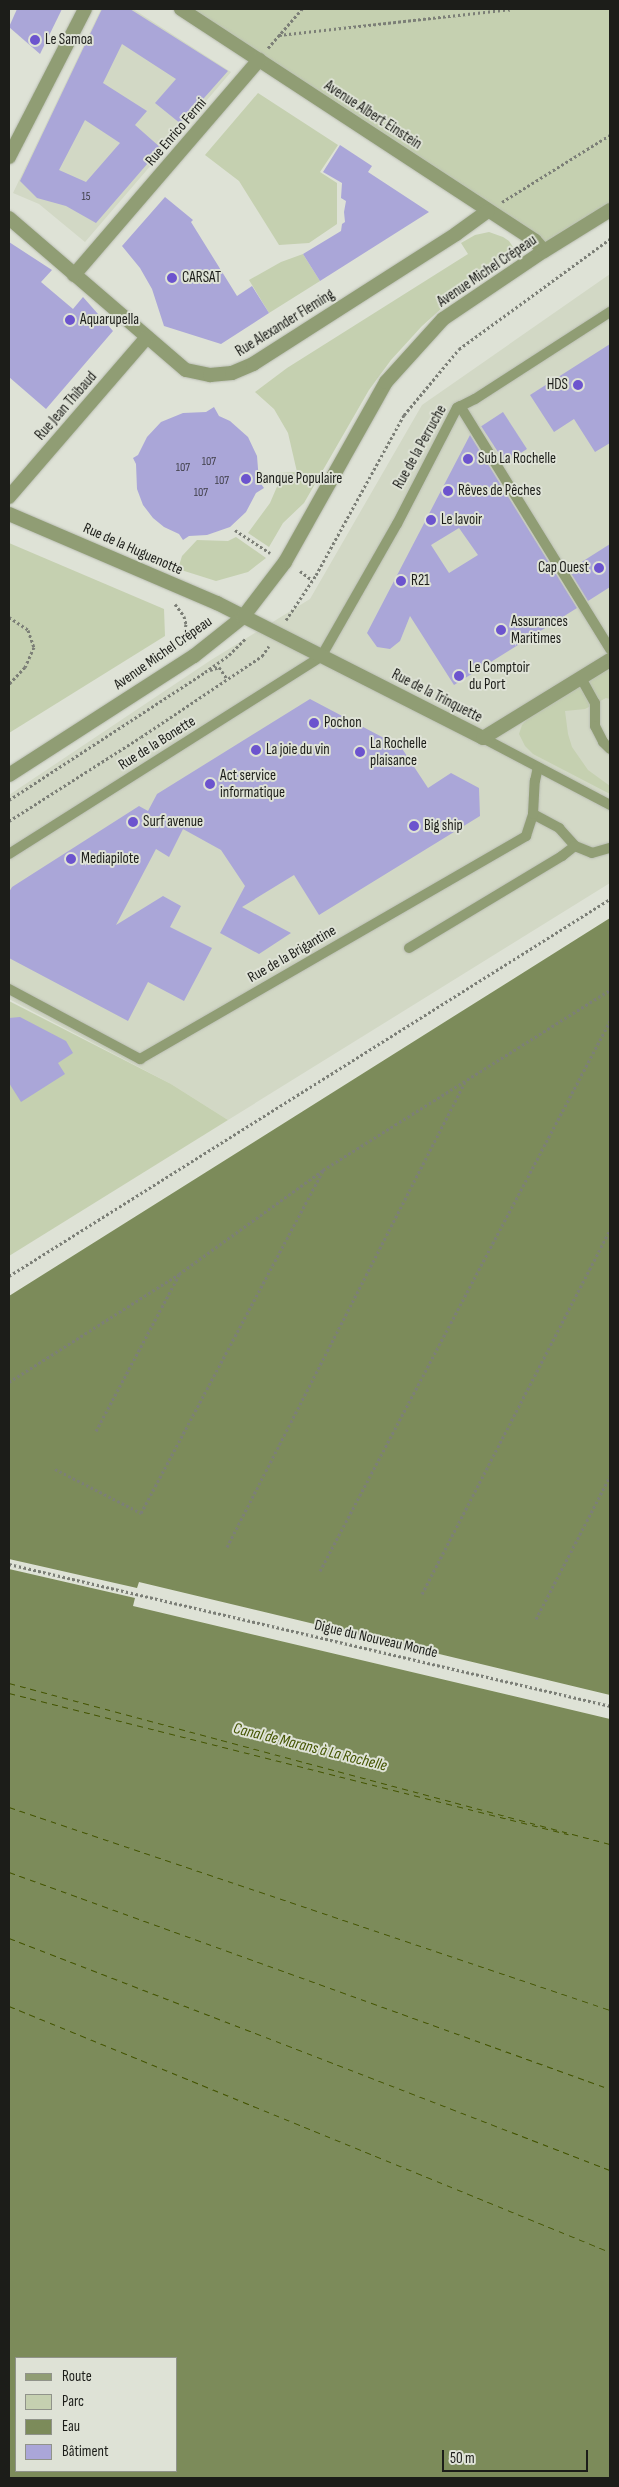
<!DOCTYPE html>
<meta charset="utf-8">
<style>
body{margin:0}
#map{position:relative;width:619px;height:2487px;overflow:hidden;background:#dee2d6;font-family:"Sofia Sans Condensed",sans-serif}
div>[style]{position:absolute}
.built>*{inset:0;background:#d2d8c5}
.green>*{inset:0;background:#c5d0b0}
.water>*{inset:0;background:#7c8b5a}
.pier>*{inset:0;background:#dee2d6}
.ferry>*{height:1px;margin-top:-0.5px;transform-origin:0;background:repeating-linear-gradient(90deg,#435400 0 6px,transparent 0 11px)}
.building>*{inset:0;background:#aaa6d8;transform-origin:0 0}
.path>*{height:3px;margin-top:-1.5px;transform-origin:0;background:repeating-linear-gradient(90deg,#7c7f77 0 2.5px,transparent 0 5px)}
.roads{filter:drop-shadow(0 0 1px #bbbfb4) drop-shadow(0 0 1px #bbbfb4)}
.service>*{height:10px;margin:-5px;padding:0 5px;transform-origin:5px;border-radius:5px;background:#909d74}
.minor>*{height:14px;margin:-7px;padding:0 7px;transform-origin:7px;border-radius:7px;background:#909d74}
.tertiary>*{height:14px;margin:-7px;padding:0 7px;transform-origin:7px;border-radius:7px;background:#909d74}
.dots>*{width:14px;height:14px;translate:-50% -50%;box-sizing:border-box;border:2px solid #dee2d6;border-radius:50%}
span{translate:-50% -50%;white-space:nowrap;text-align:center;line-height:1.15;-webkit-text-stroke:4px #dee2d6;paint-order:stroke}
.number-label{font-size:12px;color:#403f49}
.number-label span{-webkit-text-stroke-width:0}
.poi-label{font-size:15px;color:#1c1d19}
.left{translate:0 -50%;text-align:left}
.right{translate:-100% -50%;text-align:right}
.street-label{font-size:15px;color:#1c1d19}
.water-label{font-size:16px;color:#435400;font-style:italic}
.frame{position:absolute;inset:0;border:10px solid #1c1d19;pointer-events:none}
.legend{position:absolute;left:15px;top:2357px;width:162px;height:115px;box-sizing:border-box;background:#dee2d6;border:1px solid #90938a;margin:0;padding:6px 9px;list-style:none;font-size:15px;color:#1c1d19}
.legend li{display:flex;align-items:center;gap:10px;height:25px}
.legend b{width:25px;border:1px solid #90938a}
.scale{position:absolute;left:442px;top:2450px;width:146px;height:22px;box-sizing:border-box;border:2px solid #1c1d19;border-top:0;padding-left:6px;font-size:15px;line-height:18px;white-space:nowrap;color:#1c1d19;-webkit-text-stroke:4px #dee2d6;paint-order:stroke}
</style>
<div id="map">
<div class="built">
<i style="clip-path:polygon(101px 9px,133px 9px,231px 72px,85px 242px,39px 204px,13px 193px)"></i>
<i style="clip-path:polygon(610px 274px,610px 883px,228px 1120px,171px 1084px,9px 999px,9px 795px,211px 660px,310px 599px,422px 405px)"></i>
</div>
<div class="green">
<i style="clip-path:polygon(181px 9px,610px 9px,610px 210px,544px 251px)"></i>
<i style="clip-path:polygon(258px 93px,338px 145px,320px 172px,337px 183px,337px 224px,309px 243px,279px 245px,239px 181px,205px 155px)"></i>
<i style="clip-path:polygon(489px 232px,503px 237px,509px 241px,513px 247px,510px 255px,452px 299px,422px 326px,391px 360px,369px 390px,304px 503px,283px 523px,269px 547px,248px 533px,270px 503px,279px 482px,279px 473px,297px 472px,288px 433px,274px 409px,255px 392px,287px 368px,468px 254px,461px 243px,475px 235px)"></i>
<i style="clip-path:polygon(303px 254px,320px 281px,269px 313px,249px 280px,281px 262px)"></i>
<i style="clip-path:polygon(236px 537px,266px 558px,248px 572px,216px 581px,178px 569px,182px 556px,197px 540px,228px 541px)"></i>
<i style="clip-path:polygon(9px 543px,164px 609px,165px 636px,9px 733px)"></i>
<i style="clip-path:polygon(610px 667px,610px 699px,606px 698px,585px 709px,565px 711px,568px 734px,572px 747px,588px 770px,610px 786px,610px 794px,533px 754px,525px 746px,519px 734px,522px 725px,530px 716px)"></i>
<i style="clip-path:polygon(9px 1001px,171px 1084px,228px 1120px,9px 1256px)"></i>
</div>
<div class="water">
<i style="clip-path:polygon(evenodd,610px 918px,610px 2478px,9px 2478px,9px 1296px,610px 918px,16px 2358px,176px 2358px,176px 2471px,16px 2471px,16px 2358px)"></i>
</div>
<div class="pier">
<i style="clip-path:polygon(9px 1559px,137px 1588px,139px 1582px,610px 1695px,610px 1719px,133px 1606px,135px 1598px,9px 1569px)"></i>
</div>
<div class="ferry">
<i style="left:9px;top:1683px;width:622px;rotate:15deg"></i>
<i style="left:9px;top:1693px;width:577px;rotate:14.16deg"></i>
<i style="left:9px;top:1807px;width:634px;rotate:18.66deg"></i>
<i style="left:9px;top:1872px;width:639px;rotate:19.85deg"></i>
<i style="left:9px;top:1938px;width:644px;rotate:21.11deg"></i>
<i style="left:9px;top:2006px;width:649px;rotate:22.26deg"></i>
</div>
<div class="building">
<i style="clip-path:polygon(17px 9px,62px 9px,40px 54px,9px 27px)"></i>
<i style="clip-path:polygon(evenodd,102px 9px,130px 9px,228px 71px,181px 124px,155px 103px,176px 79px,122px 44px,103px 83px,147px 111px,135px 125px,161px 148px,96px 223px,66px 206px,37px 198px,20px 181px,102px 9px,85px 120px,120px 143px,86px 182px,59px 170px,85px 120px)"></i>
<i style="clip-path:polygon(340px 145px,372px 166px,368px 172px,429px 212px,320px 281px,303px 254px,341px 231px,342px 224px,345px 222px,344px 212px,346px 201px,341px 198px,342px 183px,323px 172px)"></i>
<i style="clip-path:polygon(165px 197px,193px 220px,191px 222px,237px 296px,252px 286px,269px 313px,221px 344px,164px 326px,152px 289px,140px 268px,122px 246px)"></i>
<i style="clip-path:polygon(9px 242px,52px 270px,41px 282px,73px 309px,83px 297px,113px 331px,46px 409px,9px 377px)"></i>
<i style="clip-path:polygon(610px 344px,610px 443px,595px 452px,574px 419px,554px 432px,530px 395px)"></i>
<i style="clip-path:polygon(214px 407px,219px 416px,230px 421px,248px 437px,257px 456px,259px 481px,264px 488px,256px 493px,246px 512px,230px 527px,207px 535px,189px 536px,183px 540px,179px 534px,164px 527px,153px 518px,143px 505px,137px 489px,136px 464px,133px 458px,138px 455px,147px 437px,161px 422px,183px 413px,206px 412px)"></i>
<i style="left:503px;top:412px;width:44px;height:26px;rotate:57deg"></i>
<i style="clip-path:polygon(evenodd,470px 435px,577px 608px,454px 685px,410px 616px,400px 641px,390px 649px,377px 647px,367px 633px,470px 435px,459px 528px,478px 555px,449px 573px,431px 545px,459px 528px)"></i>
<i style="clip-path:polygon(610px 544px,610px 587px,588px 601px,569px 570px)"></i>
<i style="clip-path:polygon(310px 699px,401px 747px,428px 788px,451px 773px,479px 788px,480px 816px,319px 915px,294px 875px,242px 907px,291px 933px,259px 954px,220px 933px,245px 886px,221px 850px,183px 829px,169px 857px,156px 849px,116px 925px,163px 896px,181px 906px,170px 927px,212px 948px,184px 1001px,148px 982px,128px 1021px,9px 958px,9px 892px,12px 887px,139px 806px,148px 811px,157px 794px)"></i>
<i style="clip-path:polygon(20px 1017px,66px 1041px,73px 1053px,58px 1063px,65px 1074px,21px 1102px,9px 1083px,9px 1018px)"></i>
</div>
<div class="path">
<i style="left:279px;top:35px;width:232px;rotate:-6.4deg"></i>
<i style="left:268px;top:48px;width:52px;rotate:-48.9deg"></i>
<i style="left:502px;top:202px;width:127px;rotate:-31.8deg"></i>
<i style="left:235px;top:530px;width:42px;rotate:33.3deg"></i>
<i style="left:300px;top:571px;width:15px;rotate:37deg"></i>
<i style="left:175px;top:604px;width:15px;rotate:53deg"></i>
<i style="left:184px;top:616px;width:8px;rotate:76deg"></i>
<i style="left:186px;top:624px;width:16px;rotate:101deg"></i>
<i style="left:183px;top:640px;width:5px;rotate:53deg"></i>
<i style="left:9px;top:617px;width:23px;rotate:34deg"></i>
<i style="left:28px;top:630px;width:18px;rotate:71deg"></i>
<i style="left:34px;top:647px;width:22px;rotate:114deg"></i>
<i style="left:25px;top:667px;width:23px;rotate:133deg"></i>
<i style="left:286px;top:620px;width:54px;rotate:-56.3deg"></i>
<i style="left:316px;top:575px;width:183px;rotate:-61.2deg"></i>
<i style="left:404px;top:415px;width:86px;rotate:-50.2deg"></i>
<i style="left:459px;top:349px;width:187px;rotate:-36.1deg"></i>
<i style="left:210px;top:670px;width:9px;rotate:-18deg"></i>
<i style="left:219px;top:667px;width:14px;rotate:56deg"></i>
<i style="left:9px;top:800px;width:234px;rotate:-33.1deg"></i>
<i style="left:205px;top:672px;width:29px;rotate:-35deg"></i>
<i style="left:229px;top:655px;width:23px;rotate:-45deg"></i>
<i style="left:9px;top:821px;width:156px;rotate:-32.5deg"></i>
<i style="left:141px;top:737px;width:146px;rotate:-33.8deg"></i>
<i style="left:262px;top:656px;width:12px;rotate:-55deg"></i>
<i style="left:9px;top:1276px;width:709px;rotate:-32.1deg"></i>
<i style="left:9px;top:1382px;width:201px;rotate:-32.4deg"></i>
<i style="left:179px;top:1274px;width:178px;rotate:-35.8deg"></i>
<i style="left:323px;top:1170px;width:339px;rotate:-32.1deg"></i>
<i style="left:96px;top:1431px;width:177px;rotate:-62deg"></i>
<i style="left:55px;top:1469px;width:97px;rotate:27.1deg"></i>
<i style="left:141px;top:1513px;width:388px;rotate:-62deg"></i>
<i style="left:227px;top:1547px;width:522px;rotate:-62.9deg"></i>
<i style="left:9px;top:1564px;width:618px;rotate:13.29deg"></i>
<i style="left:320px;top:1571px;width:622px;rotate:-62.2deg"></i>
<i style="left:422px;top:1594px;width:410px;rotate:-62.7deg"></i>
<i style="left:536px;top:1619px;width:161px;rotate:-62.6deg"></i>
</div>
<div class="roads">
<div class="service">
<i style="left:460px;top:406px;width:286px;rotate:58.3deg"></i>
<i style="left:581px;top:678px;width:29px;rotate:61deg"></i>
<i style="left:595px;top:703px;width:23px;rotate:90deg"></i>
<i style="left:595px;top:726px;width:18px;rotate:63deg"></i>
<i style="left:603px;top:742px;width:10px;rotate:45deg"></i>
<i style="left:483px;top:738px;width:144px;rotate:27.8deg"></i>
<i style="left:533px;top:814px;width:30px;rotate:28deg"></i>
<i style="left:559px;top:828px;width:24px;rotate:48deg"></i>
<i style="left:575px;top:846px;width:18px;rotate:22deg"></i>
<i style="left:592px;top:853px;width:19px;rotate:-16deg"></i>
<i style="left:9px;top:854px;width:369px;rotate:-32.3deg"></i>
<i style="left:321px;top:657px;width:153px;rotate:-60.3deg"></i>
<i style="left:397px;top:524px;width:131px;rotate:-62.7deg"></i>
<i style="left:457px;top:408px;width:20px;rotate:-27deg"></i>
<i style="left:475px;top:399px;width:161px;rotate:-32.8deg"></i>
<i style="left:409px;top:948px;width:179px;rotate:-31deg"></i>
<i style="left:562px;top:856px;width:16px;rotate:-38deg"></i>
<i style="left:9px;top:989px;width:149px;rotate:28.1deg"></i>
<i style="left:140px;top:1059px;width:446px;rotate:-30deg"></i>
<i style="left:526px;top:836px;width:23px;rotate:-72deg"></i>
<i style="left:533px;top:814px;width:33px;rotate:-87deg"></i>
<i style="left:535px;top:781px;width:14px;rotate:-78deg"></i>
</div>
<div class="minor">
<i style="left:181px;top:9px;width:423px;rotate:33.2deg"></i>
<i style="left:535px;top:241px;width:13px;rotate:48deg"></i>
<i style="left:9px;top:157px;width:166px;rotate:-62.8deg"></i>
<i style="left:9px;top:218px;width:233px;rotate:40.7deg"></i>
<i style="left:186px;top:370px;width:25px;rotate:12deg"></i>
<i style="left:210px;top:375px;width:22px;rotate:-5deg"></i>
<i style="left:232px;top:373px;width:23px;rotate:-23deg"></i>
<i style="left:253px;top:364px;width:241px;rotate:-32.6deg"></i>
<i style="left:456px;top:234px;width:39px;rotate:-36deg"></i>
<i style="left:74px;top:275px;width:284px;rotate:-49.3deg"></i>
<i style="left:9px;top:497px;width:211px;rotate:-49.2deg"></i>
<i style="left:9px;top:514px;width:226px;rotate:23.2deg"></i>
<i style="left:217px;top:603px;width:298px;rotate:26.9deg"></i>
<i style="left:483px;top:738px;width:149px;rotate:-31.6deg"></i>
</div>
<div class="tertiary">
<i style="left:9px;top:775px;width:220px;rotate:-32.8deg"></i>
<i style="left:194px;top:656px;width:63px;rotate:-38.5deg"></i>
<i style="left:243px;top:617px;width:69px;rotate:-52.6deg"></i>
<i style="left:285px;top:562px;width:206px;rotate:-60.7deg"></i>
<i style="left:386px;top:382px;width:85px;rotate:-47.9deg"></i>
<i style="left:443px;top:319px;width:122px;rotate:-34deg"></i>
<i style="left:544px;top:251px;width:78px;rotate:-31.8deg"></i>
</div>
</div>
<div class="dots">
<i style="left:35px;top:40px;background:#6c54ce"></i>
<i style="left:172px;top:278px;background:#6c54ce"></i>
<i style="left:70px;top:320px;background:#6c54ce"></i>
<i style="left:578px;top:385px;background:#6c54ce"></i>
<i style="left:468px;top:459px;background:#6c54ce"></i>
<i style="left:246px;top:479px;background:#6c54ce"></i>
<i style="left:448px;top:491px;background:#6c54ce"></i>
<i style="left:431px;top:520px;background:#6c54ce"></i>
<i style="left:599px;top:568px;background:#6c54ce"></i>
<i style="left:401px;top:581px;background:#6c54ce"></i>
<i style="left:501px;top:630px;background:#6c54ce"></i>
<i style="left:459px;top:676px;background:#6c54ce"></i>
<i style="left:314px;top:723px;background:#6c54ce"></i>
<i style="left:256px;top:750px;background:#6c54ce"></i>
<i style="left:360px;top:752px;background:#6c54ce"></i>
<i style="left:210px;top:784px;background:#6c54ce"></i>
<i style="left:133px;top:822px;background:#6c54ce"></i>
<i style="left:414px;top:826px;background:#6c54ce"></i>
<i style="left:71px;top:859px;background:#6c54ce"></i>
</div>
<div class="number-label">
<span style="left:86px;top:197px">15</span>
<span style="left:209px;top:462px">107</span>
<span style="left:183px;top:468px">107</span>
<span style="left:222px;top:481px">107</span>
<span style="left:201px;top:493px">107</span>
</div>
<div class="poi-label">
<span class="left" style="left:45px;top:40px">Le Samoa</span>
<span class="left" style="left:182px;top:278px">CARSAT</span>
<span class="left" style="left:80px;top:320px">Aquarupella</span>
<span class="right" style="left:568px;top:385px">HDS</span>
<span class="left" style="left:478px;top:459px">Sub La Rochelle</span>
<span class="left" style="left:256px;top:479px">Banque Populaire</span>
<span class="left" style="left:458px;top:491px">Rêves de Pêches</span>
<span class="left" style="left:441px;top:520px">Le lavoir</span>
<span class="right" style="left:589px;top:568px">Cap Ouest</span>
<span class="left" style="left:411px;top:581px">R21</span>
<span class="left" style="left:511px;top:630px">Assurances<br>Maritimes</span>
<span class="left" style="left:469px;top:676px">Le Comptoir<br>du Port</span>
<span class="left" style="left:324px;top:723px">Pochon</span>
<span class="left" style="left:370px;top:752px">La Rochelle<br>plaisance</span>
<span class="left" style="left:266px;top:750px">La joie du vin</span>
<span class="left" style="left:220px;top:784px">Act service<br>informatique</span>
<span class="left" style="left:143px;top:822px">Surf avenue</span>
<span class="left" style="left:424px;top:826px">Big ship</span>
<span class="left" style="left:81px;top:859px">Mediapilote</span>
</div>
<div class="street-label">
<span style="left:373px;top:115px;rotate:33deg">Avenue Albert Einstein</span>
<span style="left:176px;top:132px;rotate:-49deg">Rue Enrico Fermi</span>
<span style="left:487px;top:271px;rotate:-34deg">Avenue Michel Crépeau</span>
<span style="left:285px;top:323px;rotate:-32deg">Rue Alexander Fleming</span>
<span style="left:66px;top:406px;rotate:-49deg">Rue Jean Thibaud</span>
<span style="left:420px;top:447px;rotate:-61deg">Rue de la Perruche</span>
<span style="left:133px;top:549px;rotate:24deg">Rue de la Huguenotte</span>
<span style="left:163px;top:653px;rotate:-35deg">Avenue Michel Crépeau</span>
<span style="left:437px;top:696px;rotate:27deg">Rue de la Trinquette</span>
<span style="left:157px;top:743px;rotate:-32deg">Rue de la Bonette</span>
<span style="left:292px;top:954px;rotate:-30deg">Rue de la Brigantine</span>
<span style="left:376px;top:1639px;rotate:13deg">Digue du Nouveau Monde</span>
</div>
<div class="water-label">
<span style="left:310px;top:1748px;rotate:14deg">Canal de Marans à La Rochelle</span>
</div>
<div class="frame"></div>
<ul class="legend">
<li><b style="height:6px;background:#909d74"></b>Route</li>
<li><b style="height:14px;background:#c5d0b0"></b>Parc</li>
<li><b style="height:14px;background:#7c8b5a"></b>Eau</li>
<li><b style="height:14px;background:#aaa6d8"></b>Bâtiment</li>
</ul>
<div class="scale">50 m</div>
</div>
